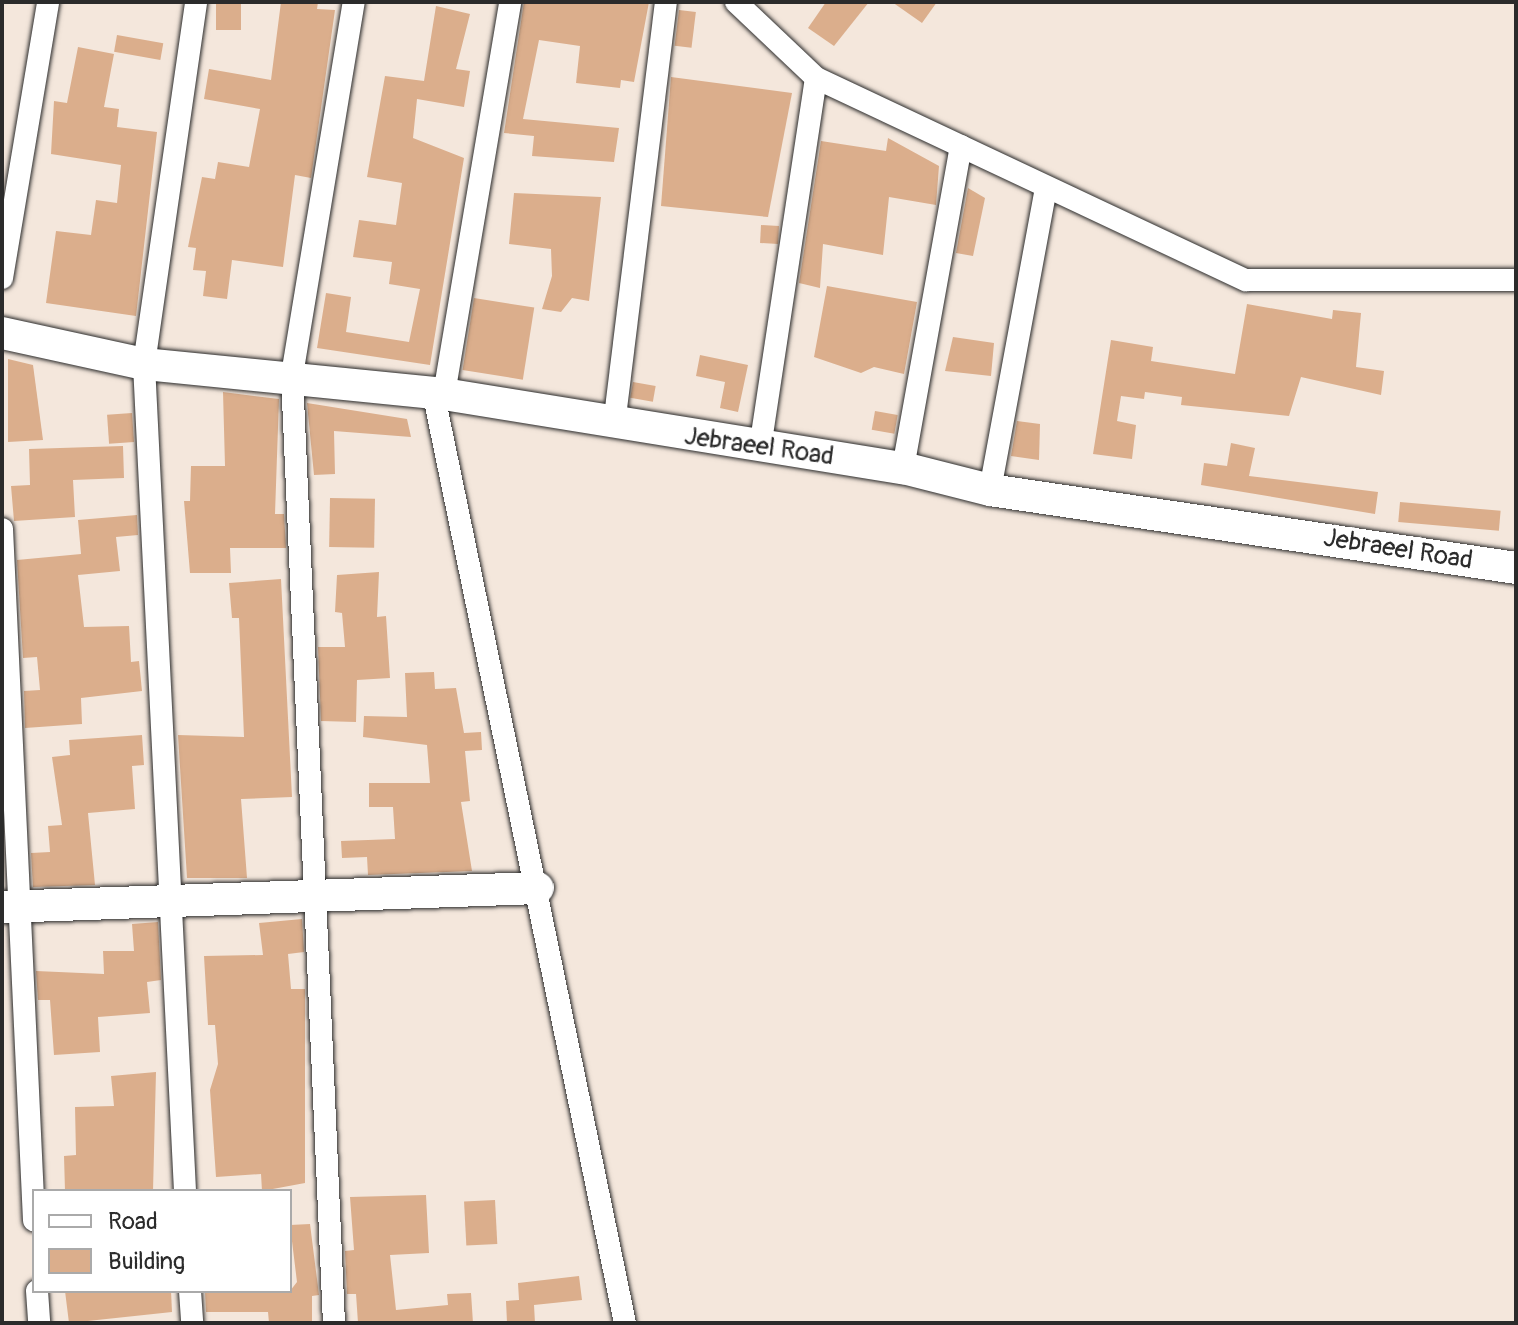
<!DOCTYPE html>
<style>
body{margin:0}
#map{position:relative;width:1518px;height:1325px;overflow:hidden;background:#f4e7dc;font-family:Pangolin,sans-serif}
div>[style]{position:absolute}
.building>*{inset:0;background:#dbae8c;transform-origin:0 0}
.roads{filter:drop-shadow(0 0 2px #2b2b2b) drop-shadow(0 0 2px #2b2b2b)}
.street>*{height:22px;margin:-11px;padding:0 11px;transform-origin:11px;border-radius:11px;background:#fff}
.secondary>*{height:32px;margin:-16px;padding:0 16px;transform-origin:16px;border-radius:16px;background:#fff}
span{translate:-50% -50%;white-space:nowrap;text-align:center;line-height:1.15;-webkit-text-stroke:7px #fff;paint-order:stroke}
.street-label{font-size:26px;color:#2b2b2b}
.frame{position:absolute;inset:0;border:4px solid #2b2b2b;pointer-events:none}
.legend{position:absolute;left:32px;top:1189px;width:260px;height:104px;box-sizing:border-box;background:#fff;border:2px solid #aaa;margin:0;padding:10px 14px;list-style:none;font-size:24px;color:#2b2b2b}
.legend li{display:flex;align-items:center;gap:16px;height:40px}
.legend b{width:40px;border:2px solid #aaa}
</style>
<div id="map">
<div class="building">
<i style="left:216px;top:2px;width:25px;height:28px"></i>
<i style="clip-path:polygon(281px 2px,318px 2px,317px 9px,335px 10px,311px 178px,295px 175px,283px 267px,232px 260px,227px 299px,203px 296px,206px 271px,193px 270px,196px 248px,188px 247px,202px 177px,215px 179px,218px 162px,249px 167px,260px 109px,204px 99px,209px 69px,271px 80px)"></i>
<i style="clip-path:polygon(524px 2px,649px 2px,634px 82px,621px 80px,620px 88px,576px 83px,580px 46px,539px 40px,523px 119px,619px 128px,614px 162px,532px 156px,534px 136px,504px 133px)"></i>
<i style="clip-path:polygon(826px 2px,869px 2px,834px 46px,808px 28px)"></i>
<i style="clip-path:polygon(892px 2px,937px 2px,922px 23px)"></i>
<i style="clip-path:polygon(436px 6px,470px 14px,456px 69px,470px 71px,464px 107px,417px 99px,413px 138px,464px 158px,430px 365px,317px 348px,326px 293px,351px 297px,346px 332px,409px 342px,420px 289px,389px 284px,392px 262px,353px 257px,359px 220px,396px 225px,402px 183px,367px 177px,385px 76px,424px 81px)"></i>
<i style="left:679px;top:10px;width:17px;height:36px;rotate:7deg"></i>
<i style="left:117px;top:35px;width:47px;height:17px;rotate:10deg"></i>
<i style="clip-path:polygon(78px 47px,114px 54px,104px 107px,119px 109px,117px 127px,157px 132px,136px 316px,46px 303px,56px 231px,91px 235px,96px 200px,117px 203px,121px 165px,51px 154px,54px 101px,67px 103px)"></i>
<i style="clip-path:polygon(671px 77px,792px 93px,768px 217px,661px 206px)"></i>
<i style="clip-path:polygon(888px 138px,939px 166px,936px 205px,889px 197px,883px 255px,823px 244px,820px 288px,799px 283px,821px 141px,886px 151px)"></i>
<i style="clip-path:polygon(968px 188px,985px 198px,973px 256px,956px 253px)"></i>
<i style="clip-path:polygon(514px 193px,601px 197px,589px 301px,572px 298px,561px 312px,542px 309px,552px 276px,551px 249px,509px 244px)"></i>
<i style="left:761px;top:225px;width:18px;height:18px;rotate:3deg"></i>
<i style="clip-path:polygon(827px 286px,917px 302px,904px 374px,874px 367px,861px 373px,814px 357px)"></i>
<i style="left:474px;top:298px;width:61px;height:73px;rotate:9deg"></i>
<i style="clip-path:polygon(1247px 304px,1332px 319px,1333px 310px,1361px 313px,1356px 367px,1384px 371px,1381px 395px,1301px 377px,1289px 416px,1181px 405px,1182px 397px,1145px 392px,1144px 399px,1121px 396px,1117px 421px,1136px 425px,1132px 459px,1093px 454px,1111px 340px,1153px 347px,1151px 361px,1235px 374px)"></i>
<i style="clip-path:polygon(953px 337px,994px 343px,991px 376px,945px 371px)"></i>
<i style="clip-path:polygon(700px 355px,748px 365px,738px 412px,720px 408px,725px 382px,696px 376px)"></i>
<i style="clip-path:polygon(8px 359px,33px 365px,43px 440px,8px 442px)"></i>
<i style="left:633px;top:382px;width:23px;height:16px;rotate:10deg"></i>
<i style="clip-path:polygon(223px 392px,279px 399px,275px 514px,284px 514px,286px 548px,230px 548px,231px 573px,190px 573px,184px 501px,190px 501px,191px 466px,225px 466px)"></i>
<i style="clip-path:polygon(307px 403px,407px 419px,411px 437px,334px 431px,335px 474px,314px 475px)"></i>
<i style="left:875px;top:411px;width:23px;height:19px;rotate:10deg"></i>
<i style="left:132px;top:413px;width:29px;height:25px;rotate:86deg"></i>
<i style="clip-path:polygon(1017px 421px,1040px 424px,1039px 460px,1011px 456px)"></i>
<i style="clip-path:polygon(1231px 443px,1255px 448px,1249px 476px,1378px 492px,1375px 514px,1201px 485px,1204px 463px,1227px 466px)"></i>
<i style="clip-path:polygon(123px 446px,124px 478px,73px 480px,75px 517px,14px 521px,11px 486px,30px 485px,29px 449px)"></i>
<i style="left:330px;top:498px;width:45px;height:49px;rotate:1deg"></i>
<i style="left:1400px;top:502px;width:101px;height:20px;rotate:5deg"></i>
<i style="clip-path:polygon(137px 515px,138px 535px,116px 537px,120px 571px,78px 575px,84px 627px,129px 626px,131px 662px,139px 661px,142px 691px,81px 698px,82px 724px,25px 728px,24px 691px,40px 690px,37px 657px,23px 658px,17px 560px,81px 554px,78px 520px)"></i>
<i style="clip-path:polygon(379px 572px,377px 617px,386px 616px,390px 678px,357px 680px,356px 722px,321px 721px,318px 647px,345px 647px,342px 613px,335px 612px,337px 575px)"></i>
<i style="clip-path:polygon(281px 579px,292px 797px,241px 799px,247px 878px,187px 878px,178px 735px,244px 737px,239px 618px,232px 618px,229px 583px)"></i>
<i style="clip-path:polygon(434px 672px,435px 689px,456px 688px,464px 733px,481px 732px,482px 750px,465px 751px,470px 801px,461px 802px,472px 871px,368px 875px,367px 857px,342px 858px,341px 841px,395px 839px,393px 807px,369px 807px,369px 783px,430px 783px,427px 745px,363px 737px,364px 716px,407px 717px,405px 673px)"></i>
<i style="clip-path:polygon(142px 735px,144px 765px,132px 766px,135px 809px,88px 813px,95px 885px,33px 887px,31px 853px,50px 852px,48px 826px,62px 825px,52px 757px,70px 755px,69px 740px)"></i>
<i style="clip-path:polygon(302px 919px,304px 952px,288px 954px,291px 989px,305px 989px,305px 1183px,262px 1191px,261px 1174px,216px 1177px,210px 1090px,218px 1064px,215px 1025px,208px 1025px,204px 956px,263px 955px,259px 923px)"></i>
<i style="clip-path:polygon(158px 922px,161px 980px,147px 982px,150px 1013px,98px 1017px,100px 1052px,54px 1055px,50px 1000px,38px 1000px,36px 971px,104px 974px,103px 951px,134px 951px,132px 924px)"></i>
<i style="clip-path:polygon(156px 1072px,153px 1191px,65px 1191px,64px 1156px,76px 1155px,75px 1107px,114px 1106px,111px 1076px)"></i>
<i style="clip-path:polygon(426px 1195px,429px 1253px,390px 1255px,396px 1310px,448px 1305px,447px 1294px,471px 1293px,473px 1323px,358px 1323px,356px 1294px,347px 1294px,345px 1251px,354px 1250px,350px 1197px)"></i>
<i style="left:495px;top:1200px;width:44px;height:31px;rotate:87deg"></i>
<i style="clip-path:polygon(310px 1224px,319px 1295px,312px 1296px,312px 1323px,269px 1323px,268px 1312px,206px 1312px,205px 1291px,290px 1291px,297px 1282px,290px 1225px)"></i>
<i style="clip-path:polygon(579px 1276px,582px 1300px,534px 1305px,535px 1323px,507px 1323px,506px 1301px,519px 1300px,518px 1283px)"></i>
<i style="clip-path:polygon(65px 1291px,171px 1291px,172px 1312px,69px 1323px)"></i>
</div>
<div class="roads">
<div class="street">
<i style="left:736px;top:2px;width:110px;rotate:43.5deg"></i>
<i style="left:816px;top:78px;width:475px;rotate:25.2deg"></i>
<i style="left:1246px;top:280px;width:270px"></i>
<i style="left:2px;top:278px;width:280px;rotate:-80.5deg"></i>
<i style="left:444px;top:394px;width:398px;rotate:-80.4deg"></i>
<i style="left:434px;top:396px;width:946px;rotate:78.36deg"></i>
<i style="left:614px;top:425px;width:426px;rotate:-83deg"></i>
<i style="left:760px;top:448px;width:374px;rotate:-81.4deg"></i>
<i style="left:903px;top:468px;width:327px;rotate:-79.8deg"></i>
<i style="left:990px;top:490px;width:307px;rotate:-79.5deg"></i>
<i style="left:2px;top:529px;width:692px;rotate:87.35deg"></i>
<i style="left:185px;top:1191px;width:828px;rotate:-92.84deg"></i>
<i style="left:144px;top:364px;width:366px;rotate:-81.8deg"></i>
<i style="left:37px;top:1291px;width:32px;rotate:86deg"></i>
<i style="left:190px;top:1291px;width:32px;rotate:86deg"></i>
<i style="left:334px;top:1323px;width:949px;rotate:-92.54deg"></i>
<i style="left:292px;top:375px;width:378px;rotate:-80.6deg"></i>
</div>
<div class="secondary">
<i style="left:2px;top:333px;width:145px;rotate:12.3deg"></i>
<i style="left:144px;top:364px;width:301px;rotate:5.7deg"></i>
<i style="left:444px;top:394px;width:465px;rotate:9.2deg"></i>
<i style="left:903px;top:468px;width:90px;rotate:14.2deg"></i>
<i style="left:990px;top:490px;width:532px;rotate:8.43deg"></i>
<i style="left:2px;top:907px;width:536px;rotate:-2.03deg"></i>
</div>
</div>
<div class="street-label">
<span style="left:759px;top:447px;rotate:8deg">Jebraeel Road</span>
<span style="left:1398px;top:550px;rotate:9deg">Jebraeel Road</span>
</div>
<div class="frame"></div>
<ul class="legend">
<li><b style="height:10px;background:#fff"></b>Road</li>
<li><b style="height:22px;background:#dbae8c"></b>Building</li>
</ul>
</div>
